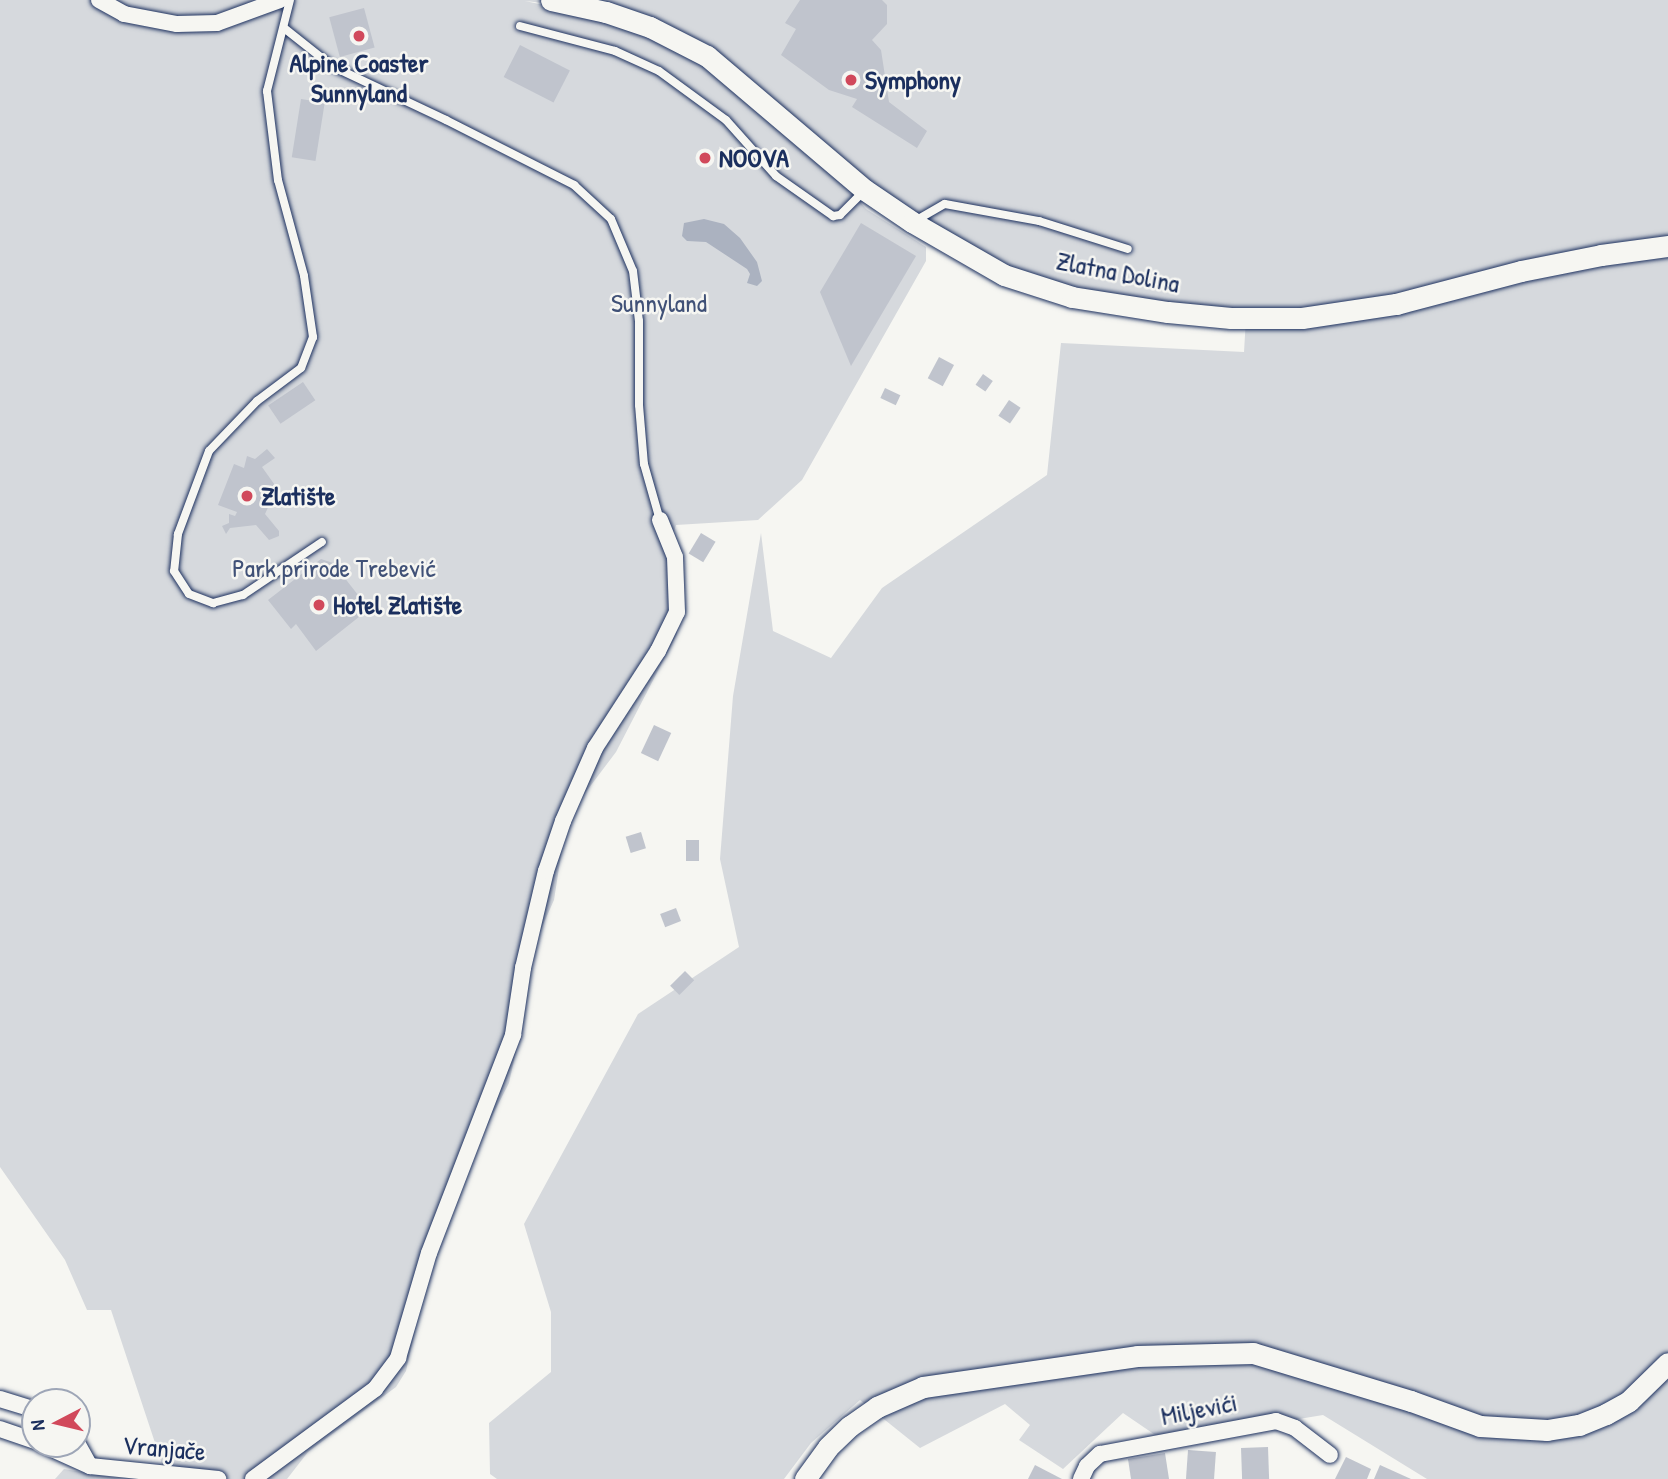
<!DOCTYPE html>
<meta charset="utf-8">
<style>
body{margin:0}
#map{position:relative;width:1668px;height:1479px;overflow:hidden;background:#f6f6f2;font-family:"Patrick Hand",sans-serif}
div>[style]{position:absolute}
.green>*{inset:0;background:#d6d9dd}
.water>*{inset:0;background:#abb2c0}
.building>*{inset:0;background:#c0c4cd;transform-origin:0 0}
.roads{filter:drop-shadow(0 0 2px #1b2f5e) drop-shadow(0 0 2px #1b2f5e)}
.service>*{height:8px;margin:-4px;padding:0 4px;transform-origin:4px;border-radius:4px;background:#f6f6f2}
.minor>*{height:16px;margin:-8px;padding:0 8px;transform-origin:8px;border-radius:8px;background:#f6f6f2}
.secondary>*{height:21px;margin:-10.5px;padding:0 10.5px;transform-origin:10.5px;border-radius:10.5px;background:#f6f6f2}
.dots>*{width:19px;height:19px;translate:-50% -50%;box-sizing:border-box;border:4px solid #f6f6f2;border-radius:50%}
span{translate:-50% -50%;white-space:nowrap;text-align:center;line-height:1.15;-webkit-text-stroke:5px #f6f6f2;paint-order:stroke}
.poi-label{font-size:26px;color:#1b2f5e;font-weight:700}
.left{translate:0 -50%;text-align:left}
.street-label{font-size:26px;color:#1b2f5e}
.park-label{font-size:26px;color:#405177}
.north{position:absolute;left:21px;top:1388px;width:70px;height:70px;box-sizing:border-box;background:#f6f6f2;border:2px solid #9ea6b7;border-radius:50%;rotate:263deg;font-size:19px;font-weight:700;line-height:28px;text-align:center;color:#1b2f5e}
.north::after{content:'';display:block;margin:auto;width:24px;height:32px;background:#d1495b;clip-path:polygon(50% 0,100% 100%,50% 72%,0 100%)}
</style>
<div id="map">
<div class="green">
<i style="clip-path:polygon(evenodd,0 0,1668px 0,1668px 1479px,1427px 1479px,1323px 1415px,1164px 1441px,1123px 1413px,1063px 1469px,1019px 1440px,1030px 1425px,1005px 1404px,920px 1448px,860px 1400px,811px 1443px,784px 1479px,497px 1479px,490px 1474px,489px 1423px,551px 1372px,551px 1312px,524px 1224px,638px 1014px,739px 947px,720px 859px,733px 696px,761px 533px,773px 631px,831px 658px,882px 588px,1047px 475px,1061px 343px,1244px 352px,1246px 318px,1140px 311px,1083px 297px,1003px 270px,791px 130px,837px 175px,866px 209px,926px 247px,926px 261px,802px 480px,758px 520px,676px 525px,671px 541px,678px 582px,677px 634px,616px 752px,567px 817px,554px 900px,534px 945px,524px 1015px,509px 1083px,484px 1132px,441px 1236px,426px 1281px,406px 1371px,396px 1387px,308px 1452px,287px 1479px,167px 1479px,111px 1310px,87px 1310px,65px 1260px,0 1167px,0 0,525px 1px,606px 10px,680px 42px,703px 61px,650px 33px,605px 18px,525px 1px)"></i>
<i style="clip-path:polygon(64px 1469px,121px 1479px,55px 1479px)"></i>
</div>
<div class="water">
<i style="clip-path:polygon(704px 219px,724px 224px,740px 238px,757px 262px,762px 281px,757px 286px,747px 283px,750px 274px,747px 269px,706px 242px,687px 241px,682px 236px,684px 223px)"></i>
</div>
<div class="building">
<i style="clip-path:polygon(800px 0,882px 0,887px 5px,887px 24px,872px 40px,881px 50px,889px 102px,927px 131px,917px 148px,852px 107px,857px 99px,829px 90px,781px 55px,796px 29px,785px 23px)"></i>
<i style="left:364px;top:8px;width:41px;height:36px;rotate:75deg"></i>
<i style="left:520px;top:45px;width:56px;height:36px;rotate:27deg"></i>
<i style="left:301px;top:99px;width:24px;height:59px;rotate:9deg"></i>
<i style="clip-path:polygon(861px 223px,916px 256px,851px 366px,820px 292px)"></i>
<i style="left:939px;top:357px;width:17px;height:24px;rotate:28deg"></i>
<i style="left:983px;top:374px;width:12px;height:13px;rotate:35deg"></i>
<i style="left:303px;top:382px;width:22px;height:42px;rotate:56deg"></i>
<i style="left:885px;top:388px;width:17px;height:11px;rotate:25deg"></i>
<i style="left:1009px;top:400px;width:14px;height:19px;rotate:34deg"></i>
<i style="clip-path:polygon(267px 449px,275px 458px,262px 467px,277px 488px,265px 514px,279px 531px,279px 536px,269px 540px,256px 525px,230px 528px,226px 534px,222px 526px,229px 523px,229px 514px,235px 516px,237px 512px,218px 505px,234px 464px,244px 468px,247px 456px,255px 459px)"></i>
<i style="left:701px;top:533px;width:17px;height:24px;rotate:31deg"></i>
<i style="clip-path:polygon(321px 559px,333px 563px,369px 609px,316px 651px,296px 624px,291px 629px,268px 600px)"></i>
<i style="left:654px;top:725px;width:19px;height:31px;rotate:25deg"></i>
<i style="left:641px;top:832px;width:17px;height:16px;rotate:73deg"></i>
<i style="left:686px;top:840px;width:13px;height:21px"></i>
<i style="left:676px;top:908px;width:14px;height:17px;rotate:69deg"></i>
<i style="left:685px;top:971px;width:13px;height:21px;rotate:45deg"></i>
<i style="left:1268px;top:1447px;width:32px;height:27px;rotate:88deg"></i>
<i style="left:1188px;top:1450px;width:28px;height:29px;rotate:4deg"></i>
<i style="clip-path:polygon(1165px 1453px,1169px 1479px,1131px 1479px,1128px 1459px)"></i>
<i style="clip-path:polygon(1346px 1457px,1371px 1469px,1367px 1479px,1335px 1479px)"></i>
<i style="clip-path:polygon(1035px 1465px,1062px 1479px,1028px 1479px)"></i>
<i style="clip-path:polygon(1380px 1465px,1411px 1479px,1374px 1479px)"></i>
</div>
<div class="roads">
<div class="service">
<i style="left:290px;top:0;width:94px;rotate:104.2deg"></i>
<i style="left:267px;top:91px;width:90px;rotate:83deg"></i>
<i style="left:278px;top:180px;width:99px;rotate:74.8deg"></i>
<i style="left:304px;top:276px;width:62px;rotate:81.6deg"></i>
<i style="left:313px;top:337px;width:33px;rotate:111deg"></i>
<i style="left:301px;top:368px;width:55px;rotate:143.1deg"></i>
<i style="left:257px;top:401px;width:69px;rotate:133.8deg"></i>
<i style="left:209px;top:451px;width:89px;rotate:110.5deg"></i>
<i style="left:178px;top:534px;width:37px;rotate:96deg"></i>
<i style="left:174px;top:571px;width:27px;rotate:57deg"></i>
<i style="left:189px;top:594px;width:26px;rotate:21deg"></i>
<i style="left:213px;top:603px;width:31px;rotate:-15deg"></i>
<i style="left:243px;top:595px;width:95px;rotate:-33.9deg"></i>
<i style="left:520px;top:26px;width:98px;rotate:14.7deg"></i>
<i style="left:615px;top:51px;width:48px;rotate:24.4deg"></i>
<i style="left:659px;top:71px;width:83px;rotate:36.2deg"></i>
<i style="left:726px;top:120px;width:75px;rotate:48.2deg"></i>
<i style="left:776px;top:176px;width:70px;rotate:35.1deg"></i>
<i style="left:833px;top:216px;width:7px;rotate:-8deg"></i>
<i style="left:840px;top:215px;width:33px;rotate:-45deg"></i>
<i style="left:284px;top:28px;width:61px;rotate:38.4deg"></i>
<i style="left:332px;top:66px;width:126px;rotate:25.3deg"></i>
<i style="left:446px;top:120px;width:144px;rotate:26.9deg"></i>
<i style="left:574px;top:185px;width:50px;rotate:42.6deg"></i>
<i style="left:611px;top:219px;width:56px;rotate:67.1deg"></i>
<i style="left:633px;top:271px;width:50px;rotate:83.2deg"></i>
<i style="left:639px;top:321px;width:84px;rotate:90deg"></i>
<i style="left:639px;top:405px;width:59px;rotate:85.2deg"></i>
<i style="left:644px;top:464px;width:58px;rotate:74.1deg"></i>
<i style="left:915px;top:221px;width:34px;rotate:-30deg"></i>
<i style="left:945px;top:204px;width:96px;rotate:10.3deg"></i>
<i style="left:1039px;top:221px;width:93px;rotate:17.5deg"></i>
</div>
<div class="minor">
<i style="left:99px;top:0;width:29px;rotate:29deg"></i>
<i style="left:124px;top:14px;width:54px;rotate:10.7deg"></i>
<i style="left:177px;top:24px;width:40px;rotate:-1.4deg"></i>
<i style="left:217px;top:23px;width:67px;rotate:-20.1deg"></i>
<i style="left:0;top:1399px;width:37px;rotate:17deg"></i>
<i style="left:0;top:1429px;width:37px;rotate:19deg"></i>
<i style="left:77px;top:1443px;width:26px;rotate:61deg"></i>
<i style="left:90px;top:1466px;width:129px;rotate:5.8deg"></i>
<i style="left:41px;top:1444px;width:54px;rotate:24.2deg"></i>
<i style="left:253px;top:1479px;width:152px;rotate:-36.4deg"></i>
<i style="left:375px;top:1389px;width:39px;rotate:-53deg"></i>
<i style="left:398px;top:1358px;width:109px;rotate:-73.6deg"></i>
<i style="left:429px;top:1253px;width:234px;rotate:-68.9deg"></i>
<i style="left:513px;top:1035px;width:68px;rotate:-81.5deg"></i>
<i style="left:523px;top:968px;width:100px;rotate:-76.7deg"></i>
<i style="left:546px;top:871px;width:53px;rotate:-71.2deg"></i>
<i style="left:563px;top:821px;width:80px;rotate:-66.3deg"></i>
<i style="left:595px;top:748px;width:116px;rotate:-57deg"></i>
<i style="left:658px;top:651px;width:43px;rotate:-64deg"></i>
<i style="left:677px;top:612px;width:55px;rotate:-92.1deg"></i>
<i style="left:675px;top:557px;width:40px;rotate:-112deg"></i>
<i style="left:1081px;top:1479px;width:14px;rotate:-65deg"></i>
<i style="left:1087px;top:1466px;width:18px;rotate:-43deg"></i>
<i style="left:1100px;top:1454px;width:179px;rotate:-10.6deg"></i>
<i style="left:1276px;top:1421px;width:20px;rotate:20deg"></i>
<i style="left:1295px;top:1428px;width:44px;rotate:37.6deg"></i>
</div>
<div class="secondary">
<i style="left:551px;top:0;width:56px;rotate:12.3deg"></i>
<i style="left:606px;top:12px;width:46px;rotate:18.8deg"></i>
<i style="left:650px;top:27px;width:64px;rotate:27deg"></i>
<i style="left:707px;top:56px;width:207px;rotate:40.3deg"></i>
<i style="left:865px;top:190px;width:57px;rotate:34.2deg"></i>
<i style="left:912px;top:222px;width:106px;rotate:29.9deg"></i>
<i style="left:1004px;top:275px;width:71px;rotate:17.9deg"></i>
<i style="left:1072px;top:297px;width:97px;rotate:8.9deg"></i>
<i style="left:1168px;top:312px;width:63px;rotate:5.4deg"></i>
<i style="left:1231px;top:318px;width:71px"></i>
<i style="left:1302px;top:318px;width:95px;rotate:-8.5deg"></i>
<i style="left:1396px;top:304px;width:129px;rotate:-14.8deg"></i>
<i style="left:1521px;top:271px;width:82px;rotate:-11.3deg"></i>
<i style="left:1601px;top:255px;width:68px;rotate:-7.7deg"></i>
<i style="left:805px;top:1479px;width:39px;rotate:-54deg"></i>
<i style="left:828px;top:1447px;width:30px;rotate:-44deg"></i>
<i style="left:850px;top:1426px;width:33px;rotate:-35deg"></i>
<i style="left:877px;top:1407px;width:50px;rotate:-23.5deg"></i>
<i style="left:923px;top:1387px;width:216px;rotate:-8.2deg"></i>
<i style="left:1137px;top:1356px;width:116px;rotate:-1.5deg"></i>
<i style="left:1253px;top:1353px;width:165px;rotate:16.9deg"></i>
<i style="left:1411px;top:1401px;width:73px;rotate:19.9deg"></i>
<i style="left:1480px;top:1426px;width:67px;rotate:3.4deg"></i>
<i style="left:1547px;top:1430px;width:32px;rotate:-9deg"></i>
<i style="left:1579px;top:1425px;width:29px;rotate:-22deg"></i>
<i style="left:1606px;top:1414px;width:26px;rotate:-29deg"></i>
<i style="left:1629px;top:1401px;width:54px;rotate:-44.3deg"></i>
</div>
</div>
<div class="dots">
<i style="left:359px;top:36px;background:#d1495b"></i>
<i style="left:851px;top:80px;background:#d1495b"></i>
<i style="left:705px;top:158px;background:#d1495b"></i>
<i style="left:247px;top:496px;background:#d1495b"></i>
<i style="left:319px;top:605px;background:#d1495b"></i>
</div>
<div class="poi-label">
<span style="left:359px;top:78px">Alpine Coaster<br>Sunnyland</span>
<span class="left" style="left:865px;top:80px">Symphony</span>
<span class="left" style="left:719px;top:158px">NOOVA</span>
<span class="left" style="left:261px;top:496px">Zlatište</span>
<span class="left" style="left:333px;top:605px">Hotel Zlatište</span>
</div>
<div class="street-label">
<span style="left:1118px;top:272px;rotate:11deg">Zlatna Dolina</span>
<span style="left:1199px;top:1409px;rotate:-11deg">Miljevići</span>
<span style="left:164px;top:1448px;rotate:5deg">Vranjače</span>
</div>
<div class="park-label">
<span style="left:659px;top:303px">Sunnyland</span>
<span style="left:334px;top:568px">Park prirode Trebević</span>
</div>
<div class="north">N</div>
</div>
